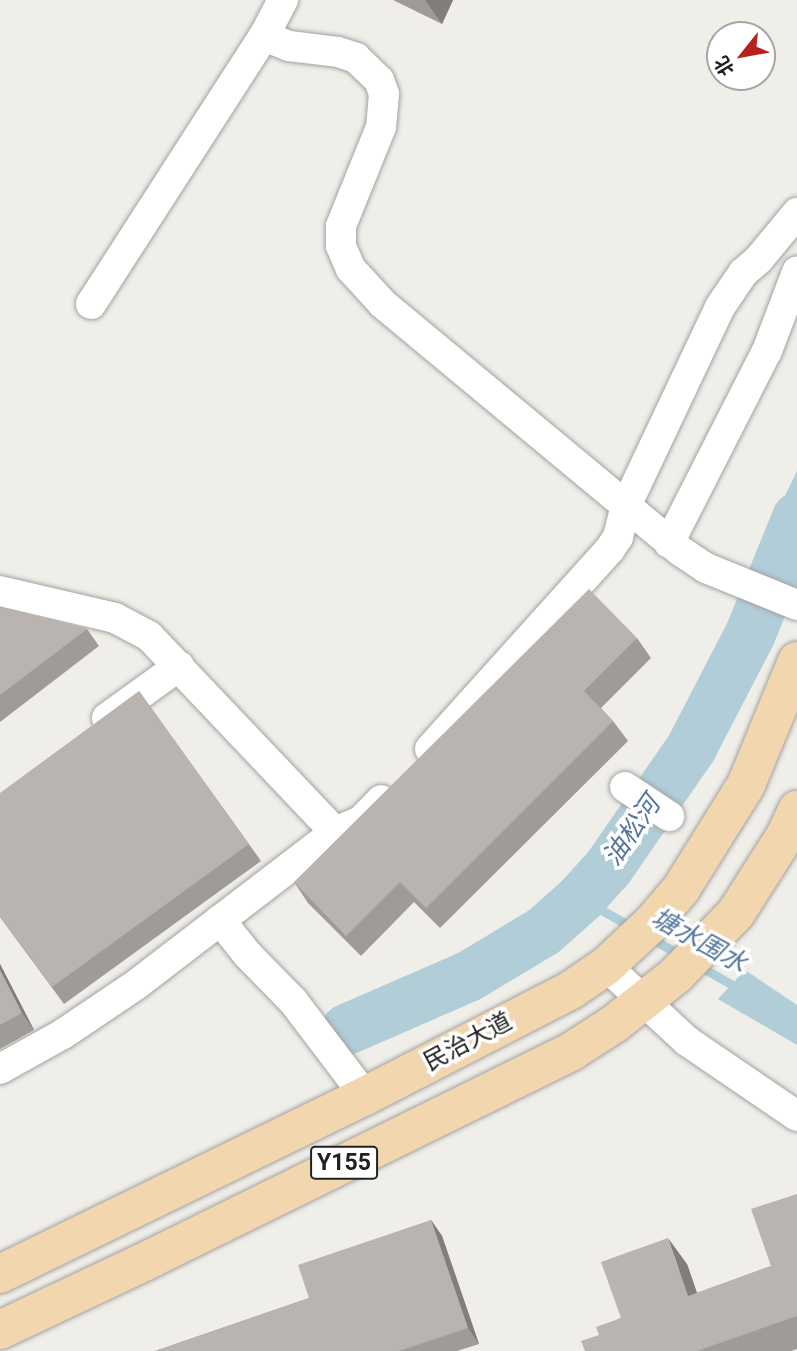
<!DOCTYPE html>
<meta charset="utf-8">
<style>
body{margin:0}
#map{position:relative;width:797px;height:1351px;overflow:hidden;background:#f0eee9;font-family:Roboto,"Noto Sans SC",sans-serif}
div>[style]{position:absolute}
.water>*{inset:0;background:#b0cdd8}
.stream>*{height:9px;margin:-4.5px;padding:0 4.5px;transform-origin:4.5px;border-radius:4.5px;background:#b0cdd8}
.river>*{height:51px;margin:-25.5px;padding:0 25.5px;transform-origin:25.5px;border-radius:25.5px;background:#b0cdd8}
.roads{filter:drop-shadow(0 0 2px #a2a2a2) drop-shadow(0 0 2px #a2a2a2)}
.minor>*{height:30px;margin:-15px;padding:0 15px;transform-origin:15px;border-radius:15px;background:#fff}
.major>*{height:38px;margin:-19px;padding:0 19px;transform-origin:19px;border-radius:19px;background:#f1d6ae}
.wall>*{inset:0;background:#9f9b96}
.shaded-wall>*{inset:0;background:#827e7a}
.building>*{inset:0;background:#b9b4af}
span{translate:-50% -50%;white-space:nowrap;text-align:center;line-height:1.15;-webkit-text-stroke:7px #fff;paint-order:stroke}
.shield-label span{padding:2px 5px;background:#fff;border:2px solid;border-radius:5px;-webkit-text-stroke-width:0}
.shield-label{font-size:23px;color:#212121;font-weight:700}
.street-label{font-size:24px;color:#212121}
.water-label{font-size:26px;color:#55779f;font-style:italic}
.north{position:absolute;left:706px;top:21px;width:70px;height:70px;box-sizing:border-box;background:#fff;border:2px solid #a6a6a6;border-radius:50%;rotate:239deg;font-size:19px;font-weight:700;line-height:28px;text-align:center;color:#212121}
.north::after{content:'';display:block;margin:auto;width:24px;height:32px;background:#b8201a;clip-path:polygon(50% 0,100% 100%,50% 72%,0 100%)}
</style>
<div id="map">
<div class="water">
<i style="clip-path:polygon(797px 471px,797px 571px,770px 557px,764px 546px,764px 539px)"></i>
<i style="clip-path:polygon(741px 611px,756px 624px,767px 629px,683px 794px,651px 772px,706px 690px)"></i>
<i style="clip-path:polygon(624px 817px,655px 839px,612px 890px,541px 954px,522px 918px,538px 911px,560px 895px,589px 866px,606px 846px)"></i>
<i style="clip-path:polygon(471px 949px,491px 984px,355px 1044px,337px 1015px,427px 976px)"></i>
<i style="clip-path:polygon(745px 970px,797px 1005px,797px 1045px,718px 999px)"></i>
</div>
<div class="stream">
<i style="left:585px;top:901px;width:56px;rotate:28.9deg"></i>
<i style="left:649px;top:937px;width:38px;rotate:30deg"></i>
<i style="left:697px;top:965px;width:49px;rotate:29.2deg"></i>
</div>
<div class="river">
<i style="left:346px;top:1029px;width:133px;rotate:-23.5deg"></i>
<i style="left:468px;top:976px;width:87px;rotate:-31deg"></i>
<i style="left:543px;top:931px;width:50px;rotate:-41.7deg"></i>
<i style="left:580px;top:898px;width:42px;rotate:-47.9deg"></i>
<i style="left:608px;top:867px;width:146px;rotate:-55.3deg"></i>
<i style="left:691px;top:747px;width:128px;rotate:-62.6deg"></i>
<i style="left:750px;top:633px;width:125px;rotate:-67.9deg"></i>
</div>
<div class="roads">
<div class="minor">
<i style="left:264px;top:36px;width:27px;rotate:22deg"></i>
<i style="left:289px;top:46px;width:49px;rotate:7deg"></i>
<i style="left:338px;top:52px;width:19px;rotate:18deg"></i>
<i style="left:356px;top:58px;width:32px;rotate:44deg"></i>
<i style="left:379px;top:80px;width:15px;rotate:70deg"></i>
<i style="left:384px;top:94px;width:33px;rotate:95deg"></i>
<i style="left:381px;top:127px;width:107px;rotate:112deg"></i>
<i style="left:341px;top:226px;width:20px;rotate:90deg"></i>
<i style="left:341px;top:246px;width:25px;rotate:67deg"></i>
<i style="left:351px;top:269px;width:47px;rotate:47.6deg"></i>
<i style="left:383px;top:304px;width:385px;rotate:39.7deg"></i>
<i style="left:679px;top:550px;width:32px;rotate:34deg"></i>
<i style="left:706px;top:568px;width:98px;rotate:22.1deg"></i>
<i style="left:91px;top:304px;width:319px;rotate:-57.2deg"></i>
<i style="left:264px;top:36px;width:41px;rotate:-62.2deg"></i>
<i style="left:669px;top:543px;width:216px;rotate:-63deg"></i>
<i style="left:767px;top:351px;width:85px;rotate:-69.2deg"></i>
<i style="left:0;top:591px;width:118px;rotate:13.2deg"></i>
<i style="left:115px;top:618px;width:38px;rotate:28deg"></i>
<i style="left:149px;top:636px;width:270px;rotate:46.5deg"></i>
<i style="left:107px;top:718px;width:89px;rotate:-35.8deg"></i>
<i style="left:430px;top:749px;width:269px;rotate:-48deg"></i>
<i style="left:610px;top:549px;width:14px;rotate:-56deg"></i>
<i style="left:618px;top:537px;width:30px;rotate:-76deg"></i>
<i style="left:625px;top:508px;width:222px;rotate:-64.7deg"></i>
<i style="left:720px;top:307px;width:41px;rotate:-55.9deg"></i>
<i style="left:743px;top:273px;width:21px;rotate:-41deg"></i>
<i style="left:759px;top:259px;width:60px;rotate:-50.4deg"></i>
<i style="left:625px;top:787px;width:53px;rotate:33.4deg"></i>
<i style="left:220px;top:920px;width:43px;rotate:51.5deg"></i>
<i style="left:247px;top:954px;width:66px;rotate:45.6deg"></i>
<i style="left:293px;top:1001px;width:119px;rotate:52.8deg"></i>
<i style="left:606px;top:966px;width:110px;rotate:42.8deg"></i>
<i style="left:687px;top:1041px;width:133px;rotate:34.3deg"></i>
<i style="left:0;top:1069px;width:72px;rotate:-29.1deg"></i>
<i style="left:63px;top:1034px;width:89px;rotate:-34deg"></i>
<i style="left:137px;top:984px;width:250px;rotate:-37.5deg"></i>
<i style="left:335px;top:832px;width:28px;rotate:-23deg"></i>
<i style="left:361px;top:821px;width:29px;rotate:-46deg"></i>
</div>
<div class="major">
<i style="left:0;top:1274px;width:406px;rotate:-26deg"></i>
<i style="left:365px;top:1096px;width:232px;rotate:-27.2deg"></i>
<i style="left:571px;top:990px;width:42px;rotate:-34.4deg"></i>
<i style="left:606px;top:966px;width:63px;rotate:-43.1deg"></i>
<i style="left:652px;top:923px;width:45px;rotate:-49.5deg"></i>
<i style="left:681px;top:889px;width:123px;rotate:-58deg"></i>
<i style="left:746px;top:785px;width:134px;rotate:-67.6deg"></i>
<i style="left:0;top:1330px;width:168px;rotate:-25.3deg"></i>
<i style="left:152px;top:1258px;width:468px;rotate:-26.2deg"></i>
<i style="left:572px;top:1051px;width:50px;rotate:-32.7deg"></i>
<i style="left:614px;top:1024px;width:79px;rotate:-38.3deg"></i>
<i style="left:676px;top:975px;width:86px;rotate:-45.9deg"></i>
<i style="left:736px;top:913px;width:91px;rotate:-57.5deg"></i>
<i style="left:785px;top:836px;width:29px;rotate:-65deg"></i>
</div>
</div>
<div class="wall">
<i style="clip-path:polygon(393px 0,453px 0,442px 24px)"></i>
<i style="clip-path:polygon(0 607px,87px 629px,99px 646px,0 722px)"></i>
<i style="clip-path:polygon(637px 638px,651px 658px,601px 708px,613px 721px,628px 741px,440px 928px,414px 902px,361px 956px,308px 903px,294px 882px)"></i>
<i style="clip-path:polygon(139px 691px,261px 861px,64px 1004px,0 917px)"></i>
<i style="clip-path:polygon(0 964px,34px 1030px,0 1049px)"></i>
<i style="clip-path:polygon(797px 1194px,797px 1349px,791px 1351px,585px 1351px,599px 1335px,687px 1264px,697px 1293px,771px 1266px)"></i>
<i style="clip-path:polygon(431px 1220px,442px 1236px,479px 1344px,457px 1351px,155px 1351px,309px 1298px)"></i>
</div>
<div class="shaded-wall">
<i style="clip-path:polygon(425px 0,453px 0,442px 24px)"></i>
<i style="clip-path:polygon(0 964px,34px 1030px,22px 1013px,0 970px)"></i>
<i style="clip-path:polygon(431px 1220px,442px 1236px,479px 1344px,468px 1328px)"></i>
<i style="clip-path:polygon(668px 1238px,687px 1264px,707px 1322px,688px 1296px)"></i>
</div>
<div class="building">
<i style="clip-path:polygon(589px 589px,637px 638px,584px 691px,613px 721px,426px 908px,400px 882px,346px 936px,294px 882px)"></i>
<i style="clip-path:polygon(0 607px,87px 629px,0 695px)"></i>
<i style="clip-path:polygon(139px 691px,249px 844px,52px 987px,0 916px,0 793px)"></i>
<i style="clip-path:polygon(0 970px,22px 1013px,0 1025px)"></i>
<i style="clip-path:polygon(797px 1194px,797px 1316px,697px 1351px,585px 1351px,581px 1341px,599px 1335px,596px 1327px,621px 1318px,601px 1262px,668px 1238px,688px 1296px,771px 1266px,751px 1209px)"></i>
<i style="clip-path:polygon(431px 1220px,468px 1328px,399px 1351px,155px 1351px,309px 1298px,298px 1265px)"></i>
</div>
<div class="shield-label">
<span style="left:344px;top:1163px">Y155</span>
</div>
<div class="street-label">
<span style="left:468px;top:1042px;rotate:-28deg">民治大道</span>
</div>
<div class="water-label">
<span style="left:632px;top:831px;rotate:-55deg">油松河</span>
<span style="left:699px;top:941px;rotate:29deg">塘水围水</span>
</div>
<div class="north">北</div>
</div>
